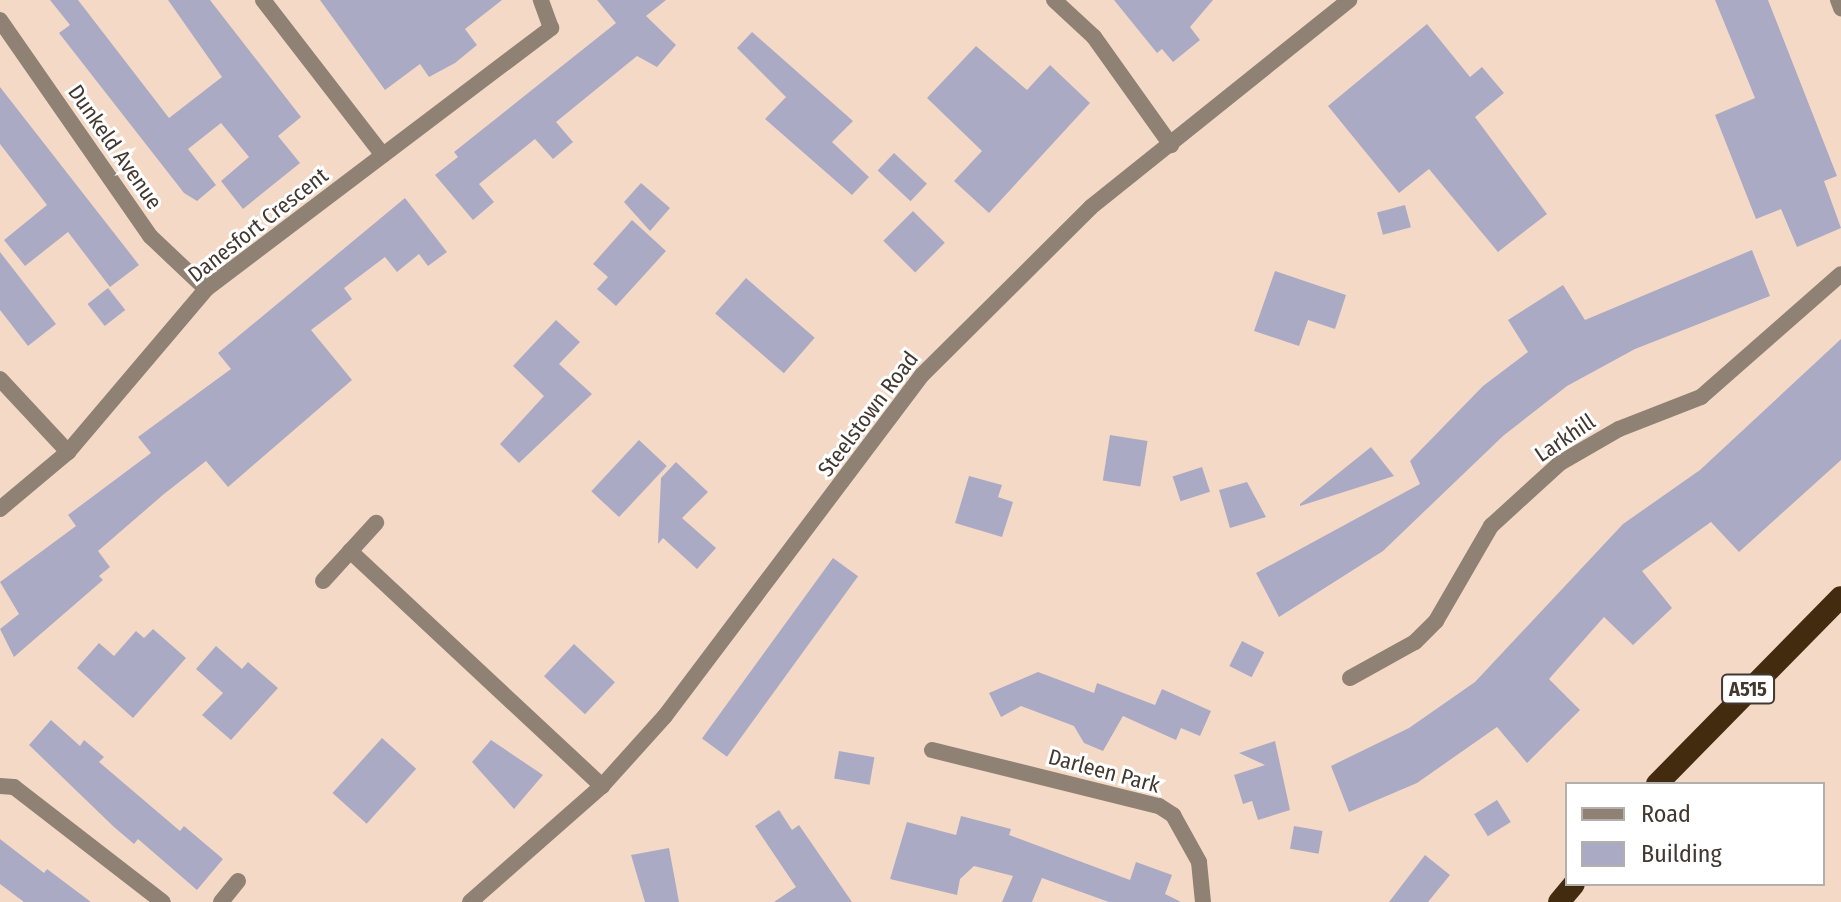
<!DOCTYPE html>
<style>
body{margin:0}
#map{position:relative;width:1841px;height:902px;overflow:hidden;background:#f4dac6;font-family:"Fira Sans Condensed",sans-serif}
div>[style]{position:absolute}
.building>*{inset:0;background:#abaac5;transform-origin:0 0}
.minor>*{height:16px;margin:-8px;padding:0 8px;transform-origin:8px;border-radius:8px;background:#8f8274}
.trunk>*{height:22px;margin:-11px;padding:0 11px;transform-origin:11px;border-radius:11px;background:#422b0f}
span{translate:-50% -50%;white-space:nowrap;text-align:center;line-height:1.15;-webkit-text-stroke:6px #fff;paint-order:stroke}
.shield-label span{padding:2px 6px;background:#fff;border:2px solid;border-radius:6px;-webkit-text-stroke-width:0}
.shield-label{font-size:20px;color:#423830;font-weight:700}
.street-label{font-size:22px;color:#423830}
.legend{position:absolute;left:1565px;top:782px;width:260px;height:104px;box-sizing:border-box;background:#fff;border:2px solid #b3afac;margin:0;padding:10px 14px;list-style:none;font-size:24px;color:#423830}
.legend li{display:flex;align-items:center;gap:16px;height:40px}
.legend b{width:40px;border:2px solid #b3afac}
</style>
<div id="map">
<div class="building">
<i style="clip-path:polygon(50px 0,78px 0,169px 118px,222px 77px,168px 0,210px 0,301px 117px,278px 136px,300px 163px,243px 209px,221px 181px,249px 157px,221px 123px,188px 149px,216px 185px,197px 201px,184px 193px,59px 33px,70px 25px)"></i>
<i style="clip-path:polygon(320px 0,502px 0,465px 29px,477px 45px,455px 63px,429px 77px,420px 64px,385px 90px)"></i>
<i style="clip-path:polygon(597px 0,666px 0,646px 16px,676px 45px,657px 67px,637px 56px,556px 122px,573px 142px,553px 159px,535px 139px,479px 184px,494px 202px,473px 220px,435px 175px,458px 157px,454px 152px,616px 23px)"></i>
<i style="clip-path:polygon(1114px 0,1213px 0,1190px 27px,1200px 40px,1173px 62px,1162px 49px,1157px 53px)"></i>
<i style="clip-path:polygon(1715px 0,1768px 0,1837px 176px,1824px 181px,1841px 228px,1797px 247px,1781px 209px,1756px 219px,1715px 115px,1755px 98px)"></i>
<i style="clip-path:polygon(1427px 24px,1470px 77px,1482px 67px,1504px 93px,1475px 117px,1547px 214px,1498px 252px,1429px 169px,1399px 193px,1328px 106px)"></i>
<i style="clip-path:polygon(752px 32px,853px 121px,832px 142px,869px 177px,852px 195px,765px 119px,786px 97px,737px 48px)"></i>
<i style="clip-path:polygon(976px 46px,1027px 90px,1050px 65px,1090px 103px,989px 213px,954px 181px,982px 151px,927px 98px)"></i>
<i style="clip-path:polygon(0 87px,139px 265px,110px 287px,68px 232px,25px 266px,4px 240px,47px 205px,0 144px)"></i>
<i style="left:894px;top:153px;width:45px;height:24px;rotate:43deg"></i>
<i style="clip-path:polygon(641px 183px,670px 208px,650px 231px,624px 202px)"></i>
<i style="clip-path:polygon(405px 198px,447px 252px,428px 266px,419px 254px,397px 272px,385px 257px,344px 288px,352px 299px,311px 330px,352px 380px,228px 487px,206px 461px,164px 494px,98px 551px,110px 567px,99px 576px,103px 580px,14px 657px,0 629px,19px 614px,0 582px,76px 526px,68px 515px,151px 453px,138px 437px,231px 369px,218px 353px)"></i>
<i style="left:1405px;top:205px;width:23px;height:29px;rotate:75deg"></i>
<i style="left:913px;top:211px;width:45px;height:42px;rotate:45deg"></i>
<i style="clip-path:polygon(632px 220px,666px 251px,616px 306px,597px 289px,608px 277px,593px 264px)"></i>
<i style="clip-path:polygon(1752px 250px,1770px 296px,1635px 349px,1567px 386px,1503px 436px,1383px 551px,1279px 617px,1256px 573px,1420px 484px,1410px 461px,1483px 386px,1528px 352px,1508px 320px,1563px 285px,1585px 320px)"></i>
<i style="clip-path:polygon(0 252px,56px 324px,28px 346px,0 310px)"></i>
<i style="clip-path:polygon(1275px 271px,1346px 295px,1335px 329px,1308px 320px,1299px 346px,1254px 331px)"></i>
<i style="left:746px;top:278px;width:91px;height:47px;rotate:41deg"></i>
<i style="left:108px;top:288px;width:28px;height:26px;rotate:52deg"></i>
<i style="clip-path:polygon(556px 320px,580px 342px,559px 364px,592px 394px,519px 463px,500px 444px,544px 396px,513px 366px)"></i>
<i style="clip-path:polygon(1841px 339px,1841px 460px,1739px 552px,1711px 522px,1642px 571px,1672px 608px,1633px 645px,1604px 617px,1549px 679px,1580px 710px,1527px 763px,1497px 727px,1417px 783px,1349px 812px,1331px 766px,1409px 728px,1475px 682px,1623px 524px,1700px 470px)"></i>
<i style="left:1110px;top:435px;width:38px;height:46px;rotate:9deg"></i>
<i style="left:639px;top:440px;width:38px;height:70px;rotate:43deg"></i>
<i style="clip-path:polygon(1371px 447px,1394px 476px,1300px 506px,1300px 504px)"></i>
<i style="clip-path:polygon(676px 462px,708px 492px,682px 518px,716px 548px,697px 569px,663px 538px,658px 544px,661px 478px)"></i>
<i style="left:1202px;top:467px;width:26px;height:31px;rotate:72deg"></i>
<i style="clip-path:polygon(969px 476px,1002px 485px,998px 497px,1013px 502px,1002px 537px,955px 523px)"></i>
<i style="clip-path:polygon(1247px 482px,1266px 517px,1230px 528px,1219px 490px)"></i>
<i style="left:833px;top:558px;width:31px;height:223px;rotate:36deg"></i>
<i style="clip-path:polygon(153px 629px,186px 658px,133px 718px,77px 668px,99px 643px,114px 656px,136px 631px,144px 638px)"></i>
<i style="left:1242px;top:641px;width:25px;height:28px;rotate:27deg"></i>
<i style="left:574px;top:644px;width:56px;height:44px;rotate:43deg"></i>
<i style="clip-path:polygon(216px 646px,242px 669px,248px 662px,278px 688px,231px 740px,202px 715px,223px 693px,196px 669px)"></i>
<i style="clip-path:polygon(1038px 672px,1094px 693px,1097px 683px,1155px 705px,1162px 689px,1211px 711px,1200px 736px,1181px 728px,1176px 740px,1123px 716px,1103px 751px,1084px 743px,1074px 726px,1021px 706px,1001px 717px,989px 693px)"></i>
<i style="clip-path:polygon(51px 720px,80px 746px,84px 740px,104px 757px,99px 762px,180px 831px,184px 826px,223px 859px,197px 890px,138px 839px,134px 844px,114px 827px,29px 745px)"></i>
<i style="left:382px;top:738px;width:46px;height:74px;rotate:42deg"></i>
<i style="clip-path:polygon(491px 740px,543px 775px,514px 809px,472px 762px)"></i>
<i style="clip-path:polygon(1275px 741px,1290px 810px,1258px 820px,1252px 801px,1243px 804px,1234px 775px,1265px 765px,1239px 753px)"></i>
<i style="left:839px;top:751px;width:36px;height:28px;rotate:10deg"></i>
<i style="left:1497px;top:800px;width:26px;height:27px;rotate:58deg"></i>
<i style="clip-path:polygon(779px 810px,792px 830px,799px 825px,852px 902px,774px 902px,796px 887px,755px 826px)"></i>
<i style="clip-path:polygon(961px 816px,1011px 829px,1009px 835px,1130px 880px,1136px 862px,1172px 875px,1165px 894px,1181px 902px,1109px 902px,1042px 878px,1032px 902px,1002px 902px,1013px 876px,974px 866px,960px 879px,957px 895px,890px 879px,907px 822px,956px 835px)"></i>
<i style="left:1294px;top:826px;width:29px;height:23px;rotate:10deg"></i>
<i style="clip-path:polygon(0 839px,44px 873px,47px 869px,91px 902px,24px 902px,0 884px)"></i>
<i style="clip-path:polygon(669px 848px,679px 902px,645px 902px,631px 855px)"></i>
<i style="clip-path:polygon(1425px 855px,1450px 875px,1428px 902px,1389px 902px)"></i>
</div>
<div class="minor">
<i style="left:263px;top:0;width:196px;rotate:52.3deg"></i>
<i style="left:1054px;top:0;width:54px;rotate:42.8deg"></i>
<i style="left:1094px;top:37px;width:133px;rotate:54.5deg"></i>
<i style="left:1838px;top:0;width:9px;rotate:69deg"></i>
<i style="left:0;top:20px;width:263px;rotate:55.2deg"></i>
<i style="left:150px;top:236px;width:77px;rotate:43.4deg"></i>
<i style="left:0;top:379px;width:100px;rotate:47deg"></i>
<i style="left:0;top:509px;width:89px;rotate:-40deg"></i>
<i style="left:68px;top:452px;width:214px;rotate:-49.7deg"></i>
<i style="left:206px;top:289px;width:433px;rotate:-37.1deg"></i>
<i style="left:551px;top:28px;width:30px;rotate:-110deg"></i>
<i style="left:350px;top:551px;width:345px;rotate:43deg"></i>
<i style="left:323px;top:581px;width:79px;rotate:-47.6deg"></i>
<i style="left:1350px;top:678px;width:74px;rotate:-29deg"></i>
<i style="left:1415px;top:642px;width:30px;rotate:-45deg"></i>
<i style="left:1436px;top:621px;width:110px;rotate:-59.9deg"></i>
<i style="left:1491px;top:526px;width:93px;rotate:-42.4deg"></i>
<i style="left:1560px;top:463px;width:68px;rotate:-30deg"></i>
<i style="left:1619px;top:429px;width:88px;rotate:-21.3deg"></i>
<i style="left:1701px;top:397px;width:186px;rotate:-41.3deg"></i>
<i style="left:932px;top:750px;width:234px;rotate:13.9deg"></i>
<i style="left:1159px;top:806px;width:17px;rotate:33deg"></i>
<i style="left:1173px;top:815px;width:54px;rotate:61deg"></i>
<i style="left:1199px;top:862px;width:40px;rotate:84.3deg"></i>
<i style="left:0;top:786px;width:14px;rotate:4deg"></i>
<i style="left:14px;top:787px;width:188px;rotate:37.7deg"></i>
<i style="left:221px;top:902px;width:27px;rotate:-51deg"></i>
<i style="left:470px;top:902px;width:176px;rotate:-41.3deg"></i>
<i style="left:602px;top:786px;width:94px;rotate:-48deg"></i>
<i style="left:665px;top:716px;width:427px;rotate:-53deg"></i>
<i style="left:922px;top:375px;width:238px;rotate:-44.8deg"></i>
<i style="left:1091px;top:207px;width:331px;rotate:-38.7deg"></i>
</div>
<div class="trunk">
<i style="left:1657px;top:784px;width:262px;rotate:-45.5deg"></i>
<i style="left:1559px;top:902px;width:23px;rotate:-50deg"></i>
</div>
<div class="shield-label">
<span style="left:1748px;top:689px">A515</span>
</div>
<div class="street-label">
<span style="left:115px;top:147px;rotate:55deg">Dunkeld Avenue</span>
<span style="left:258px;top:225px;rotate:-38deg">Danesfort Crescent</span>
<span style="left:868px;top:414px;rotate:-53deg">Steelstown Road</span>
<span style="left:1565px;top:438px;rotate:-34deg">Larkhill</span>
<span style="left:1104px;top:771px;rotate:15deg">Darleen Park</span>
</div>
<ul class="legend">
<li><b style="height:10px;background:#8f8274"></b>Road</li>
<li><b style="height:22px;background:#abaac5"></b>Building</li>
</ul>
</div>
